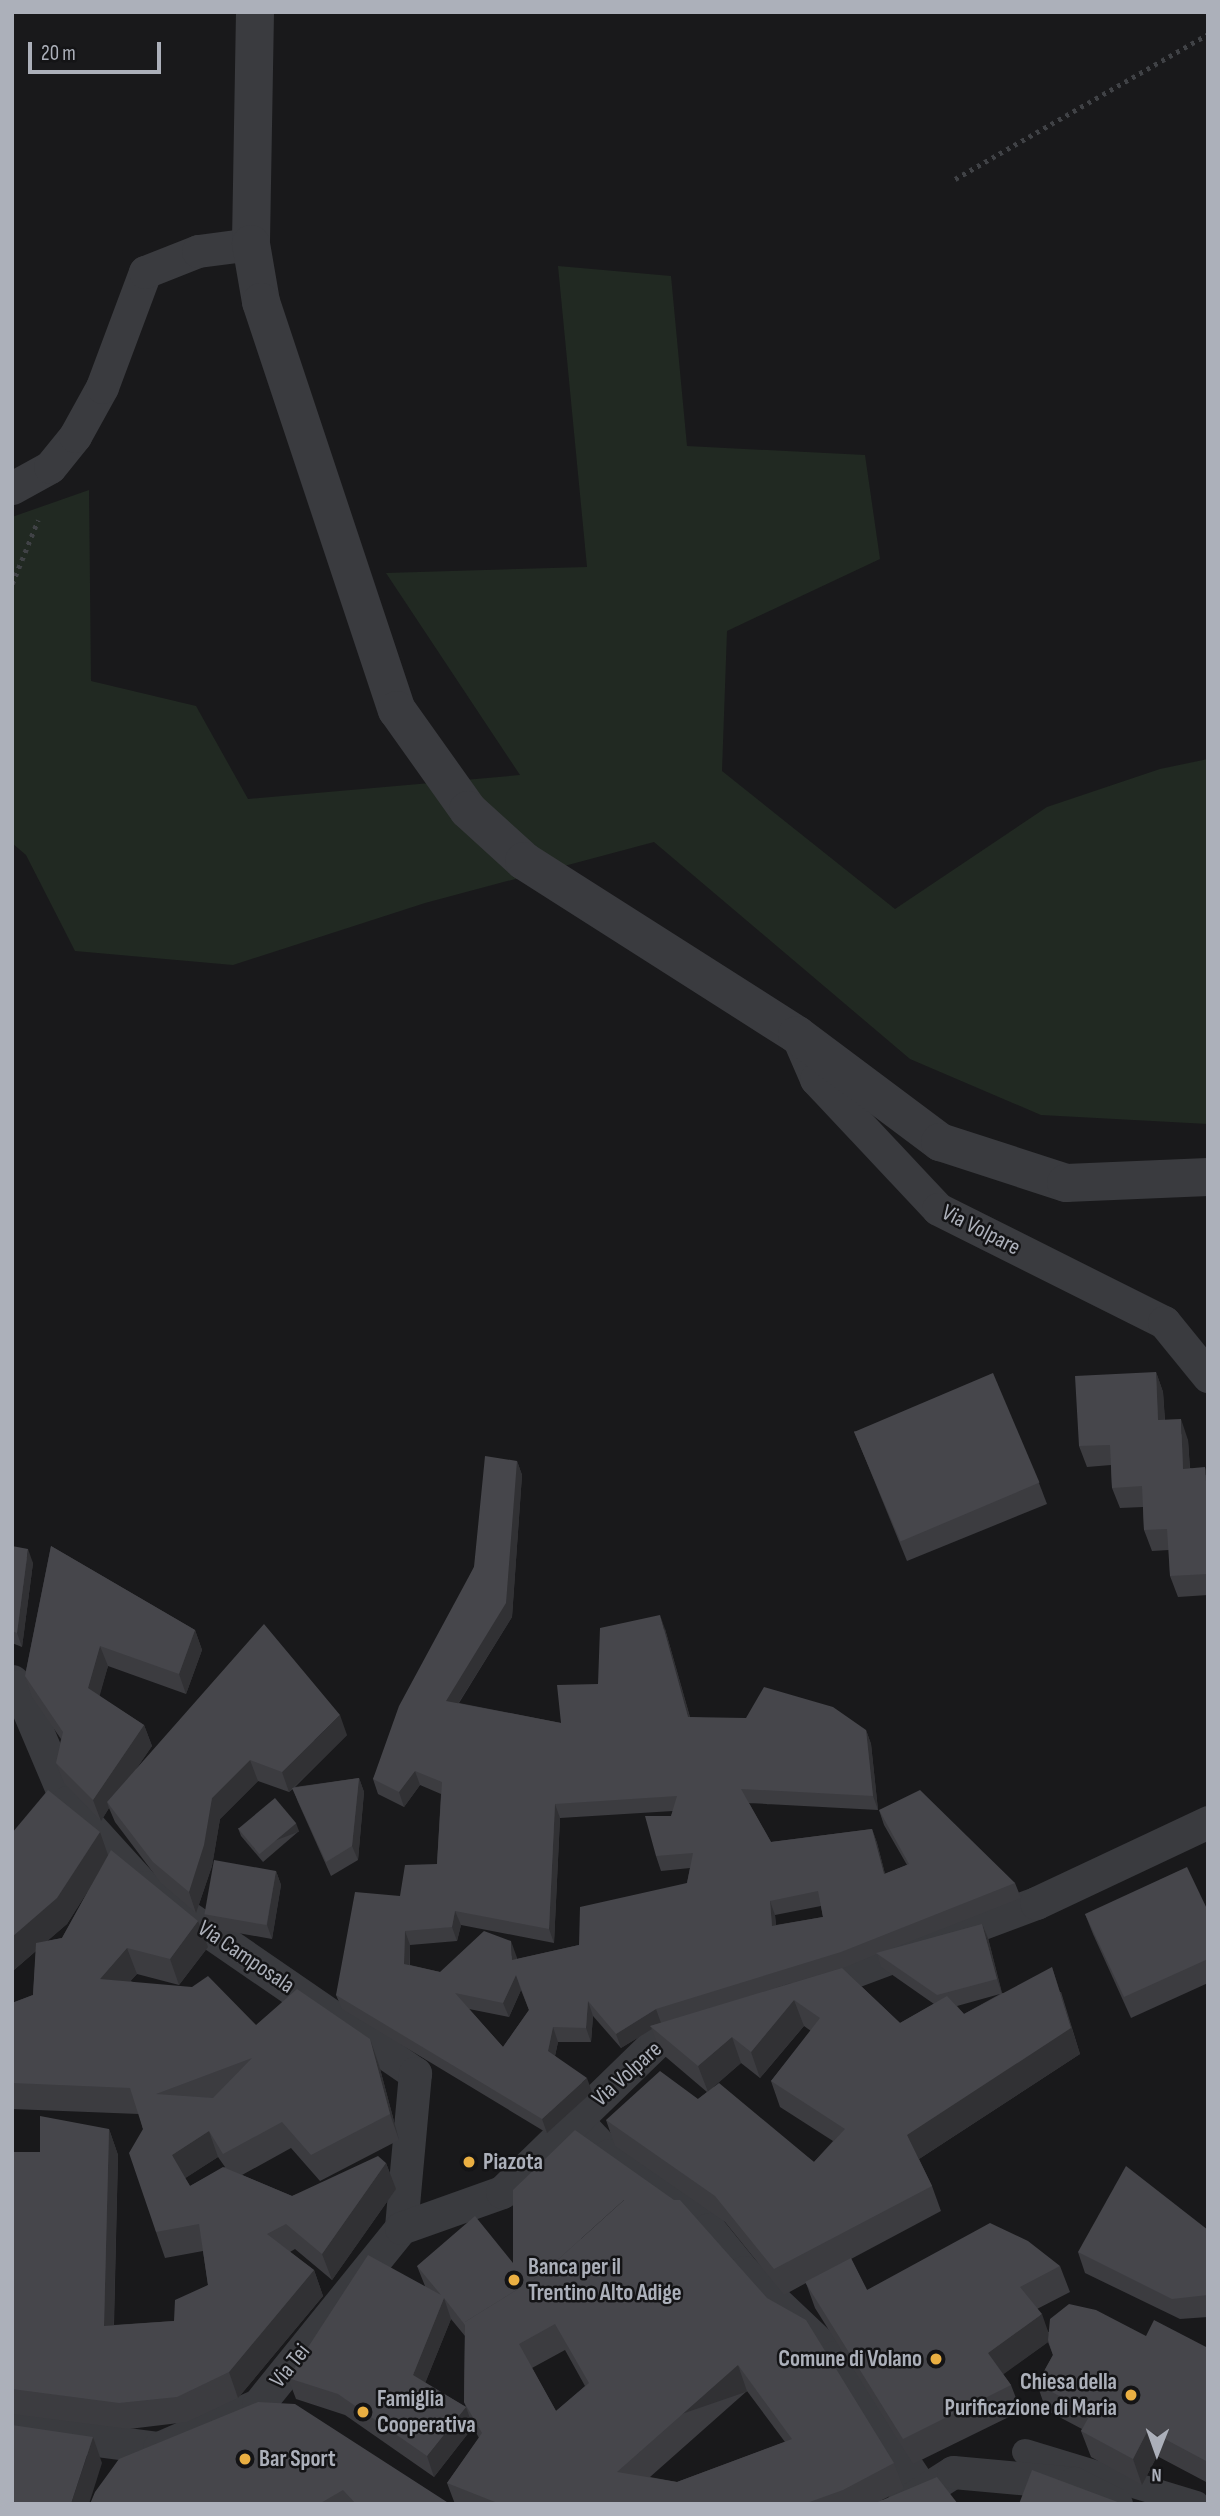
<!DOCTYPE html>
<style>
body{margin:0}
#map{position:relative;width:1220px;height:2516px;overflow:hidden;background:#19191b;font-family:"Sofia Sans Condensed",sans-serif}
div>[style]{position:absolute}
.green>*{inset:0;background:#212922}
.path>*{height:4.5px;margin-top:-2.25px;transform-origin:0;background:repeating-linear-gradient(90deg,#404246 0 3.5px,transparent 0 8.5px)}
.pedestrian>*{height:26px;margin:-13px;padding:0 13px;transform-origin:13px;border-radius:13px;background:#3a3b3f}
.minor>*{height:33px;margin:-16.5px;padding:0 16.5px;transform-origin:16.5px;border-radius:16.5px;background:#3a3b3f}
.tertiary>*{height:38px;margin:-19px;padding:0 19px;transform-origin:19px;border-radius:19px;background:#3a3b3f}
.wall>*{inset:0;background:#3c3c40}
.shaded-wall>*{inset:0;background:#313134;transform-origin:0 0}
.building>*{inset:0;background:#46464b;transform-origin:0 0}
.dots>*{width:19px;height:19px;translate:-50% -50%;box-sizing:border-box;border:4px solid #141416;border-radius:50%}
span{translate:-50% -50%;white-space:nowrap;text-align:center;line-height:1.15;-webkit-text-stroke:5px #141416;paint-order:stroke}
.street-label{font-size:23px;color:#acb0ba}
.poi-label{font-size:23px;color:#acb0ba;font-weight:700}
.left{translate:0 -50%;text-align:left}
.right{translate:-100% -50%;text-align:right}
.frame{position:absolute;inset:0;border:14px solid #acb0ba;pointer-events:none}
.north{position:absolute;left:1122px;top:2418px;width:70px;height:70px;-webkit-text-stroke:5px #141416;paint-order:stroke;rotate:181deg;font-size:19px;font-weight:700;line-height:28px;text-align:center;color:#acb0ba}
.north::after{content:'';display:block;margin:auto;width:24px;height:32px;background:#acb0ba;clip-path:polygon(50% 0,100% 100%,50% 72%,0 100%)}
.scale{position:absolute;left:28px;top:42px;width:133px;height:32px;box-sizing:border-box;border:4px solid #acb0ba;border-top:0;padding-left:9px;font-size:21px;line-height:24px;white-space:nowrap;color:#acb0ba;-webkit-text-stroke:5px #141416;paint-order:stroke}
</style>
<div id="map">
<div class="green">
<i style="clip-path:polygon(558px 266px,671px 276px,687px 446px,865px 455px,880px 559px,727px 631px,722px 771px,895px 909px,1047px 807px,1160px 769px,1208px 759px,1208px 1124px,1041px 1115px,910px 1059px,654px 842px,425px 903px,233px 965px,75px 951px,26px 855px,12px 843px,12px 517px,89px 490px,91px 681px,196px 706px,248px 799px,520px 775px,386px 573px,587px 567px)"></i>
</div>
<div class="path">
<i style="left:955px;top:179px;width:292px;rotate:-29.8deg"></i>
<i style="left:12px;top:584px;width:69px;rotate:-67.9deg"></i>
</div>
<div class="pedestrian">
<i style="left:1025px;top:2452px;width:179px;rotate:16.9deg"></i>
</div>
<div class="minor">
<i style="left:12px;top:488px;width:43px;rotate:-28.9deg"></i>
<i style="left:50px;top:467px;width:40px;rotate:-51deg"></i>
<i style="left:75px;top:436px;width:56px;rotate:-61.1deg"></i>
<i style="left:102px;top:387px;width:123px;rotate:-69.5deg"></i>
<i style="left:145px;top:272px;width:57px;rotate:-21.6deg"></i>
<i style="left:198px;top:251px;width:53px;rotate:-7.5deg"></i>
<i style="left:797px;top:1035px;width:48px;rotate:66.6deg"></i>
<i style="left:816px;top:1079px;width:178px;rotate:46.8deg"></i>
<i style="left:938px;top:1209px;width:253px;rotate:26.6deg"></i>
<i style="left:1164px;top:1322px;width:70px;rotate:50.8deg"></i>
<i style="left:12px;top:1681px;width:8px;rotate:40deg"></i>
<i style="left:18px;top:1686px;width:126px;rotate:67.1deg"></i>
<i style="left:67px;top:1802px;width:115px;rotate:47.8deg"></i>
<i style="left:144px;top:1887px;width:329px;rotate:34.5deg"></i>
<i style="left:415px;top:2073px;width:156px;rotate:95.2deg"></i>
<i style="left:806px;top:1989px;width:246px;rotate:-20.5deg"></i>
<i style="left:1036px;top:1903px;width:190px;rotate:-25.2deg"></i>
<i style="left:576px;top:2120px;width:48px;rotate:46.7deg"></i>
<i style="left:609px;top:2155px;width:124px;rotate:36.5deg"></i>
<i style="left:709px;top:2229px;width:55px;rotate:50.9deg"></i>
<i style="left:744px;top:2272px;width:124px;rotate:43.4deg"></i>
<i style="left:834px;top:2357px;width:161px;rotate:56.4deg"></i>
<i style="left:12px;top:2429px;width:148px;rotate:7.4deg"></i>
<i style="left:159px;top:2448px;width:108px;rotate:-23.5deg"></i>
<i style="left:258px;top:2405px;width:228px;rotate:-51.1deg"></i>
<i style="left:401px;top:2228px;width:107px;rotate:-19.6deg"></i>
<i style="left:502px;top:2192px;width:215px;rotate:-44.2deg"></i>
<i style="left:656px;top:2042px;width:46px;rotate:-19.2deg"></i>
<i style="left:903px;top:2504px;width:59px;rotate:-32.6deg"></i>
<i style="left:953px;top:2472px;width:121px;rotate:5.2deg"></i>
<i style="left:1074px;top:2483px;width:47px;rotate:26.6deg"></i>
</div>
<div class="tertiary">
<i style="left:255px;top:12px;width:232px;rotate:91deg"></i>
<i style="left:251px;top:244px;width:59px;rotate:80.2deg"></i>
<i style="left:261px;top:302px;width:430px;rotate:71.6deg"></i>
<i style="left:397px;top:710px;width:123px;rotate:54.6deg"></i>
<i style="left:468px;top:810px;width:76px;rotate:42.3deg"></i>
<i style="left:524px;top:861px;width:324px;rotate:32.5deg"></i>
<i style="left:797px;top:1035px;width:179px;rotate:36.8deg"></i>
<i style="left:940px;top:1142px;width:133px;rotate:18deg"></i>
<i style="left:1066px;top:1183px;width:142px;rotate:-2.4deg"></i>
</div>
<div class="wall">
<i style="clip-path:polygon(1156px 1372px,1163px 1392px,1165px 1420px,1188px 1440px,1190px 1468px,1208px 1476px,1208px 1595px,1178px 1597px,1170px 1576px,1169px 1550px,1152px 1551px,1144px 1530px,1143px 1507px,1120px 1508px,1112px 1488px,1111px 1465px,1087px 1467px,1079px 1446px)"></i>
<i style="clip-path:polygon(854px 1431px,1039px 1483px,1047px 1504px,907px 1561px)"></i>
<i style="clip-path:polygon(evenodd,517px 1461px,522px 1475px,512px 1617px,459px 1703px,561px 1723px,598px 1684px,665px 1629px,690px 1717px,866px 1730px,871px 1744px,878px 1810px,749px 1803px,771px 1842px,872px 1829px,877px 1843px,885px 1874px,907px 1865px,884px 1825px,879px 1810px,1015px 1883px,1021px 1898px,891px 1949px,982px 1924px,988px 1938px,1002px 1993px,1061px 1992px,1080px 2054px,919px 2159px,932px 2186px,941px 2211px,851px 2259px,867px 2290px,1060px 2266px,1070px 2292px,1037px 2309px,1048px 2332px,1146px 2336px,1208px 2348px,1208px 2483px,1157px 2456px,1142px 2485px,1091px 2457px,1081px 2431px,1082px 2429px,1046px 2410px,1037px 2384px,1053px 2355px,1048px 2342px,1003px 2374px,1011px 2385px,1021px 2411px,913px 2464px,815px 2308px,806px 2283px,784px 2295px,725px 2222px,615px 2146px,606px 2120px,698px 2099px,707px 2092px,660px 2052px,652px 2029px,621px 2048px,593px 2016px,591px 2042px,558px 2042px,555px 2056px,592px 2092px,547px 2133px,342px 2009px,336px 1995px,400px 1896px,437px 1864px,441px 1794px,420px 1785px,404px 1807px,378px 1794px,373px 1779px,474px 1567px,517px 1461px,673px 1811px,656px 1856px,661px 1871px,690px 1868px,687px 1883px,579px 1945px,517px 1959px,516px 1955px,440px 1972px,410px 1965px,410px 1945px,457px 1941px,461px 1925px,554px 1943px,560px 1818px,673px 1811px,517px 1461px,821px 1906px,823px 1917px,776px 1925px,775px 1915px,821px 1906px,517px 1461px,877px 1954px,881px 1967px,934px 2004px,900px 2023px,842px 1968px,754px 1994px,846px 1967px,877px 1954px,517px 1461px,521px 1990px,529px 2010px,503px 2047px,469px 2009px,509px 2017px,521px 1990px,517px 1461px,1000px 1994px,964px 2014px,957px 2006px,1000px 1994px,517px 1461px,804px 2026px,811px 2031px,771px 2081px,780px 2107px,833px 2141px,814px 2162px,713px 2087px,741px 2063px,760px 2078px,804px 2026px)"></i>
<i style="clip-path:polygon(12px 1546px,33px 1563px,22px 1647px,12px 1643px)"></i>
<i style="clip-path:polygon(51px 1546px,195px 1630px,202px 1650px,186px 1694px,108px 1666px,99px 1696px,144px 1725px,152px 1746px,136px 1769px,347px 1735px,295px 1787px,359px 1778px,364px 1792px,358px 1860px,331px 1876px,298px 1802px,293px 1789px,289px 1792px,258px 1781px,220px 1819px,212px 1866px,196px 1913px,161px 1883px,115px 1822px,109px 1808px,101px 1821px,64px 1783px,56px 1763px,61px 1739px,32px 1697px,25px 1676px)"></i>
<i style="clip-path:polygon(238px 1828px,299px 1831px,263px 1862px,241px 1836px)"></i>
<i style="clip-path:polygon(evenodd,12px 1833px,108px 1855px,198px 1921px,208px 1947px,179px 1985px,137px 1974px,130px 1981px,256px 2025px,379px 2065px,399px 2140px,320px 2181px,291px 2148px,242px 2175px,292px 2196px,386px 2163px,396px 2189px,332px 2280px,295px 2249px,290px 2252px,314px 2270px,323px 2296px,238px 2398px,187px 2422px,129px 2429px,12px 2414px,12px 2152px,40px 2152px,109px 2129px,118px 2155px,114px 2325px,174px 2321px,208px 2285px,203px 2251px,165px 2258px,156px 2232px,143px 2129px,139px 2114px,12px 2109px,12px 2003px,33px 1995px,36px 1951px,14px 1970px,12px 1973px,12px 1833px,89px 1889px,62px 1938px,47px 1941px,67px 1924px,89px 1889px,12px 1833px,218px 2157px,225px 2167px,190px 2186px,185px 2178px,218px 2157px)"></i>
<i style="clip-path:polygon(276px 1871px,281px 1885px,272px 1939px,210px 1928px,204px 1914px)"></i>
<i style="clip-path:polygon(1208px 1911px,1208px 1983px,1131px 2018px,1093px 1934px,1085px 1914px)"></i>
<i style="clip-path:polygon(evenodd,513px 2190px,894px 2463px,904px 2489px,882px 2500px,958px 2504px,455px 2504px,447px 2483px,479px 2438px,473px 2427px,434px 2477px,345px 2415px,296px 2399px,288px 2378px,425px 2286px,417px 2266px,513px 2263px,513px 2190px,451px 2319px,465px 2336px,464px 2402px,466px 2407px,425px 2383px,451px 2319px,513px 2190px,565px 2350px,585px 2386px,556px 2411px,532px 2368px,565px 2350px,513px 2190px,747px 2391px,785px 2442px,677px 2482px,650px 2477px,747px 2391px)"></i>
<i style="clip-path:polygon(1208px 2230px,1208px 2317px,1180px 2319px,1085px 2273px,1078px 2252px)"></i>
<i style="clip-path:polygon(119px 2459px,450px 2504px,90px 2504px)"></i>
</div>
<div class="shaded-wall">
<i style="clip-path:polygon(1156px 1372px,1163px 1392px,1166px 1441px,1158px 1420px)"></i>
<i style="clip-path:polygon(1181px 1419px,1188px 1440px,1191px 1489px,1183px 1469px)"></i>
<i style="clip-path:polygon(517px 1461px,522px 1475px,512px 1617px,451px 1715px,446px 1701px)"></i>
<i style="clip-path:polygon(1205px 1467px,1208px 1476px,1208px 1512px)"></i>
<i style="clip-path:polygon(28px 1549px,33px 1563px,22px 1647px,17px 1633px)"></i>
<i style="clip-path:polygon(660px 1615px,665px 1629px,694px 1732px,688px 1717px)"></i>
<i style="clip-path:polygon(195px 1630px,202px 1650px,186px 1694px,179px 1674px)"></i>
<i style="clip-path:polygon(100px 1646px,108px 1666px,96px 1709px,88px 1688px)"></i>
<i style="clip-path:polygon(340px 1715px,347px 1735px,289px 1792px,282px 1772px)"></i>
<i style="clip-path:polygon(144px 1725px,152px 1746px,111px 1806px,107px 1802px,109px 1808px,101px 1821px,93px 1800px)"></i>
<i style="clip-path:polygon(866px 1730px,871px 1744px,878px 1810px,873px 1796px)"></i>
<i style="clip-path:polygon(250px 1760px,258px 1781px,220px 1819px,212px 1866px,196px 1913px,189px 1892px,212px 1798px)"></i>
<i style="clip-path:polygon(415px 1771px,420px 1785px,404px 1807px,399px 1792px)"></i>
<i style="clip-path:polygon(359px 1778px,364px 1792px,358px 1860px,352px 1846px)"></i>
<i style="clip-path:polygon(555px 1804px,560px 1818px,554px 1943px,549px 1929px)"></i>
<i style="left:296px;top:1823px;width:9px;height:48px;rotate:69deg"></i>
<i style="clip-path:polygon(872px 1829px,877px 1843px,889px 1889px,884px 1874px)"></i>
<i style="clip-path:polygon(100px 1832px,109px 1858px,67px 1924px,14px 1970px,12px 1973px,12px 1937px)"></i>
<i style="clip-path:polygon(276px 1871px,281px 1885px,272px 1939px,267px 1925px)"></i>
<i style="clip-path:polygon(770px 1901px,775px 1915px,777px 1940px,772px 1926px)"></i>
<i style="clip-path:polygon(455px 1911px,461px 1925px,457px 1941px,452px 1927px)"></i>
<i style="clip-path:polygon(198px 1921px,208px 1947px,179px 1985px,170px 1959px)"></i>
<i style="clip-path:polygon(982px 1924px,988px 1938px,1002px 1994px,997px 1979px)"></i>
<i style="clip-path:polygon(405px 1931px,410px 1945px,409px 1978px,404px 1964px)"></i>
<i style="clip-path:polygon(511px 1941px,516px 1955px,518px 1975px,512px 1960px)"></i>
<i style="clip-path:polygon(127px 1948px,137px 1974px,110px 2004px,100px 1979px)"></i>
<i style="clip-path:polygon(1052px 1967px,1080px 2054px,916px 2161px,907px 2135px)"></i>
<i style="clip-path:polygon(516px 1975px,521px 1990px,509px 2017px,503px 2003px)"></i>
<i style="clip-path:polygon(794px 2000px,804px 2026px,760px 2078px,751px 2052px)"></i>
<i style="clip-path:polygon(588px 2001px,593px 2016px,591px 2042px,586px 2028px)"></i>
<i style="clip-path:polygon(656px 2009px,661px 2023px,650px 2026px,652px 2029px,621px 2048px,616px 2034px)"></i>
<i style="clip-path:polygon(553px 2027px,558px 2042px,553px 2065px,548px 2051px)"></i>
<i style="clip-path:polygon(732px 2037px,741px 2063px,708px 2092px,698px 2066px)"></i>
<i style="clip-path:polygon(370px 2039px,379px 2065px,399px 2140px,390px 2114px)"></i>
<i style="clip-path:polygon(587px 2078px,592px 2092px,547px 2133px,542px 2119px)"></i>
<i style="clip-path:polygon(109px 2129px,118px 2155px,113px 2352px,104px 2326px)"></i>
<i style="clip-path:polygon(209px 2131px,218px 2157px,181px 2181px,172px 2155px)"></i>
<i style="clip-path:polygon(386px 2163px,396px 2189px,332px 2280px,322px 2254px)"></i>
<i style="clip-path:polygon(314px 2270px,323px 2296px,238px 2398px,229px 2372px)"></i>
<i style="clip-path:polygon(444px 2298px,451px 2319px,420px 2396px,413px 2375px)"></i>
<i style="clip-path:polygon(1042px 2314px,1051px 2340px,997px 2379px,988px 2353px)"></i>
<i style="left:738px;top:2365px;width:28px;height:162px;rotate:71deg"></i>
<i style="clip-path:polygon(466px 2407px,473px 2427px,434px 2477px,427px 2456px)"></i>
<i style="clip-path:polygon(1148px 2430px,1157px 2456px,1142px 2485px,1133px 2459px)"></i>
<i style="clip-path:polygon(93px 2437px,102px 2463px,89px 2504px,71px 2504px)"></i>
</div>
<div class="building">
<i style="clip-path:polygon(1156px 1372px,1158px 1420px,1181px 1419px,1183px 1469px,1205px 1467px,1208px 1510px,1208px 1574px,1170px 1576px,1167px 1529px,1144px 1530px,1142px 1486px,1112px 1488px,1110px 1445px,1079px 1446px,1075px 1376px)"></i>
<i style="left:993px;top:1373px;width:119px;height:151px;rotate:67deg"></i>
<i style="clip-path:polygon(evenodd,485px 1456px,517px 1461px,506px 1603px,446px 1701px,561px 1723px,557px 1685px,598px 1684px,600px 1628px,660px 1615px,688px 1717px,746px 1718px,764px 1687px,833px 1707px,866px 1730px,873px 1796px,741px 1789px,771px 1842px,872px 1829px,884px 1874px,909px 1864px,879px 1810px,920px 1790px,1015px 1883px,841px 1952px,656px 2009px,616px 2034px,588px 2001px,586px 2028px,553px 2027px,548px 2051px,587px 2078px,542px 2119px,336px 1995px,355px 1892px,400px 1896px,405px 1865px,437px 1864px,442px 1782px,415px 1771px,399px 1792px,373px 1779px,399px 1706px,474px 1567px,485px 1456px,677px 1796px,671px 1816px,645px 1816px,656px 1856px,693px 1853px,687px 1883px,580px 1907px,579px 1945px,512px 1960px,511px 1941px,484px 1931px,440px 1972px,404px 1964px,405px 1931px,452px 1927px,455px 1911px,549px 1929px,555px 1804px,677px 1796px,485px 1456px,818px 1891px,823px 1917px,772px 1926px,770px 1901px,818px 1891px,485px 1456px,516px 1975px,529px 2010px,503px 2047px,455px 1993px,503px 2003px,516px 1975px)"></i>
<i style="clip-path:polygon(12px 1546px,28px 1549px,17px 1633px,12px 1631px)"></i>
<i style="clip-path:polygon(51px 1546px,195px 1630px,179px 1674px,100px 1646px,88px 1688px,144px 1725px,93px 1800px,56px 1763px,63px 1732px,25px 1676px)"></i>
<i style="clip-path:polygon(264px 1624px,340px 1715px,282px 1772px,250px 1760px,212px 1798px,204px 1845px,189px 1892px,153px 1862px,107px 1802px)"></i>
<i style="clip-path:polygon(359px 1778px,352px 1846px,326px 1862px,292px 1788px)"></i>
<i style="clip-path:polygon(48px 1790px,100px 1832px,57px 1898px,12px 1937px,12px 1833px)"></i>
<i style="left:275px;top:1798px;width:33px;height:48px;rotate:50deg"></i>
<i style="clip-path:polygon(evenodd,111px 1850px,198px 1921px,170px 1959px,127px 1948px,100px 1979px,192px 1987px,208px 1976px,256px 2025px,297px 1989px,370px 2039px,390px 2114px,311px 2155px,282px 2122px,223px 2154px,209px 2131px,172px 2155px,190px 2186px,223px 2167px,292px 2196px,378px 2156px,386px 2163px,322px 2254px,286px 2224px,267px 2234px,314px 2270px,229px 2372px,177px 2397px,119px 2403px,12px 2389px,12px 2152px,40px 2152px,40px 2116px,109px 2129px,104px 2326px,174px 2321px,175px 2300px,208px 2285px,199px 2224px,156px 2232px,129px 2153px,143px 2129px,130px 2088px,12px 2083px,12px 2003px,33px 1995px,36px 1943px,62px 1938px,111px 1850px,252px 2058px,213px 2098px,156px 2094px,252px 2058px)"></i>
<i style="left:214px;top:1860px;width:63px;height:55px;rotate:10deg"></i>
<i style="clip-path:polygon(1187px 1867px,1208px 1911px,1208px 1959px,1124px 1997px,1085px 1914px)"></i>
<i style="clip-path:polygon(982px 1924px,997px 1979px,937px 1995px,876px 1953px)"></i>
<i style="clip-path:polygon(1052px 1967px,1071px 2028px,907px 2135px,932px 2186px,774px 2269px,715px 2196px,606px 2120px,660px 2071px,698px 2099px,719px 2083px,814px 2162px,845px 2129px,771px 2081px,820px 2018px,794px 2000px,751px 2052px,732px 2037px,698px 2066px,650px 2026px,842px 1968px,900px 2023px,947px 1996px,964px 2014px)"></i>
<i style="clip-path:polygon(575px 2130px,674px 2200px,624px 2200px,542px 2274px,465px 2322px,465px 2325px,444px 2298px,413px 2375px,466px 2407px,427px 2456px,338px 2394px,288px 2378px,368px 2255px,441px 2295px,417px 2266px,475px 2216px,513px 2263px,513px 2190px)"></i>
<i style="clip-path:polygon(1126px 2166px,1208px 2230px,1208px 2295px,1172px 2299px,1078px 2252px)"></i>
<i style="clip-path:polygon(evenodd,624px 2200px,680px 2200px,767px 2298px,806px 2320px,894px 2463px,843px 2490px,804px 2504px,500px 2504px,447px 2483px,482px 2433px,464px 2402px,465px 2322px,542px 2274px,624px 2200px,555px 2324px,589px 2383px,556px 2411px,519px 2344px,555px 2324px,624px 2200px,738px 2365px,792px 2439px,677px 2482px,617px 2472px,738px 2365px)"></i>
<i style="clip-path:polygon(990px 2223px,1028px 2241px,1060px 2266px,1020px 2287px,1042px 2314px,988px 2353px,1011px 2385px,903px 2439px,805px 2282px,851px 2258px,867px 2290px)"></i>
<i style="clip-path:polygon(1069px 2304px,1096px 2310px,1146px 2336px,1154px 2320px,1208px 2348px,1208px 2462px,1148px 2430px,1133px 2459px,1081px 2431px,1091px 2413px,1037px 2384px,1053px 2355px,1048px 2340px,1050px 2319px)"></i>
<i style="clip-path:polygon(258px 2402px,295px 2404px,450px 2504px,356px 2504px,343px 2490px,319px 2504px,90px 2504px,95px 2492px,119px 2459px)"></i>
<i style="clip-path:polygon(12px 2425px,93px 2437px,71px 2504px,12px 2504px)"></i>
<i style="clip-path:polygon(1032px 2470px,1123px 2504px,1019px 2504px)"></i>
<i style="clip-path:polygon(937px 2477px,958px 2504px,873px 2504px)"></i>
</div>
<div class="dots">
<i style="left:469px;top:2162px;background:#eaaf42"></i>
<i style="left:514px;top:2280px;background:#eaaf42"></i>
<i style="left:936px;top:2359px;background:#eaaf42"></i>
<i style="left:1131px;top:2395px;background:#eaaf42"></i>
<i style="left:363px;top:2412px;background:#eaaf42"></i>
<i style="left:245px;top:2459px;background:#eaaf42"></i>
</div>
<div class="street-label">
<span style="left:981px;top:1230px;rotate:27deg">Via Volpare</span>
<span style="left:246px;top:1957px;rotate:34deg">Via Camposala</span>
<span style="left:627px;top:2074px;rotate:-42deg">Via Volpare</span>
<span style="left:290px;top:2366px;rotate:-51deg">Via Tei</span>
</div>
<div class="poi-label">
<span class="left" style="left:483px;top:2162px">Piazota</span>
<span class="left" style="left:528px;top:2280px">Banca per il<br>Trentino Alto Adige</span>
<span class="right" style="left:922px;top:2359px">Comune di Volano</span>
<span class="right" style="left:1117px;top:2395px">Chiesa della<br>Purificazione di Maria</span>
<span class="left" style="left:377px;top:2412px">Famiglia<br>Cooperativa</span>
<span class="left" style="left:259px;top:2459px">Bar Sport</span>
</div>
<div class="frame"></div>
<div class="north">N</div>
<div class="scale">20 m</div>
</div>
